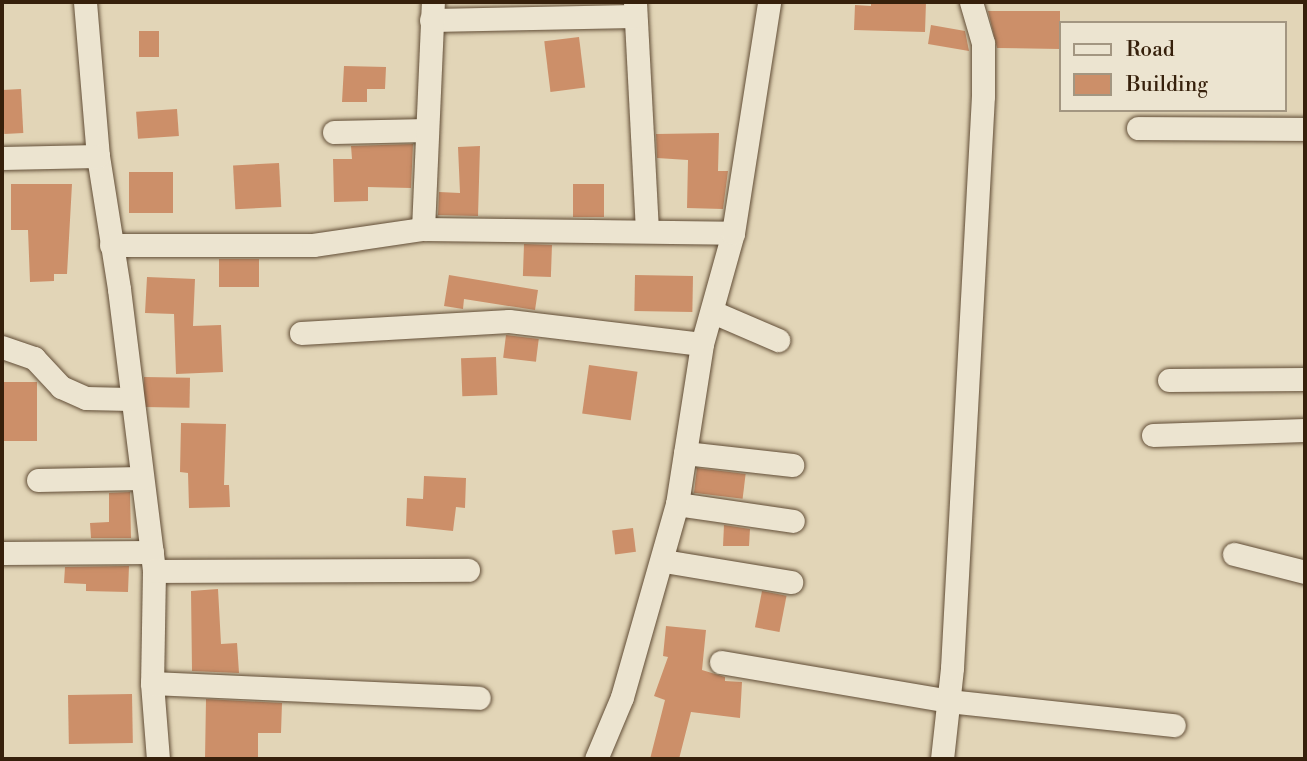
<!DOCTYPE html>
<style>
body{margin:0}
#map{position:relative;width:1307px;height:761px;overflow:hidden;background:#e2d5b7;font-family:"Libre Bodoni",serif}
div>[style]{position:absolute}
.building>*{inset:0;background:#cc8f69;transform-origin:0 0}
.roads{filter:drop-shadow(0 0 2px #614d36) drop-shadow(0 0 2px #614d36)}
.street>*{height:23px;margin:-11.5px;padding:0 11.5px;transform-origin:11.5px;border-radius:11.5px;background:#ece4d0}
span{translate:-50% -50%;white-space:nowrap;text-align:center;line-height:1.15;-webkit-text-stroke:6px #ece4d0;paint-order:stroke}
.frame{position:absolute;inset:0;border:4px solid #36200b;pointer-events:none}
.legend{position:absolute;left:1059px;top:21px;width:228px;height:91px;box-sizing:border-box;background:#ece4d0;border:2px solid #a39681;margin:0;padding:9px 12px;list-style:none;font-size:21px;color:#36200b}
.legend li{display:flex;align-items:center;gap:14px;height:35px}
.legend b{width:35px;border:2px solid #a39681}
</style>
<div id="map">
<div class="building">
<i style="clip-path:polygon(871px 2px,926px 2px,925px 32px,854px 30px,855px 5px,871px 6px)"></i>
<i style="clip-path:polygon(988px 11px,1060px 11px,1060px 49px,997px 48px)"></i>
<i style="clip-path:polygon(931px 25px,965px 31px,969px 51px,928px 44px)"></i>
<i style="left:139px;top:31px;width:20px;height:26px"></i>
<i style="left:579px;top:37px;width:51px;height:35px;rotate:83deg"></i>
<i style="clip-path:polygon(344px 66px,386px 67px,385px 89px,367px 89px,367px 102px,342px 102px)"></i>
<i style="left:21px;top:89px;width:44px;height:19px;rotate:87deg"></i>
<i style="left:177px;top:109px;width:27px;height:41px;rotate:86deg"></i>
<i style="clip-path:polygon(719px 133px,718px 171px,728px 171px,723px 209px,687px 208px,688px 160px,657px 158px,656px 134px)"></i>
<i style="clip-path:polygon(413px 144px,411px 188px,368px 187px,368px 201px,334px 202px,333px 159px,352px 159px,351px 146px)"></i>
<i style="clip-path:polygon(480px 146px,478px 216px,438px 215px,439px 192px,460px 193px,458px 147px)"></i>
<i style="left:279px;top:163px;width:44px;height:46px;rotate:87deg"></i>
<i style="left:173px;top:172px;width:41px;height:44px;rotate:90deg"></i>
<i style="clip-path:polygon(11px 184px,72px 184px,67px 274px,54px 274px,54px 281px,30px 282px,28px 230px,11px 230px)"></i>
<i style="left:604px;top:184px;width:33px;height:31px;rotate:90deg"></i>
<i style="left:524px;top:244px;width:28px;height:32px;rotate:2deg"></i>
<i style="left:219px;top:259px;width:40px;height:28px"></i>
<i style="clip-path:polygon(449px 275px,538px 290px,535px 310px,464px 299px,463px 309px,444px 306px)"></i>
<i style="left:635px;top:275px;width:58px;height:36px;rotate:1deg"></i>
<i style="clip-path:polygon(147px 277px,195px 279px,193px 326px,221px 325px,223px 372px,176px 374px,174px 314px,145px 313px)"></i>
<i style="left:506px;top:335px;width:33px;height:23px;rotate:7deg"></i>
<i style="left:496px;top:357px;width:38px;height:35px;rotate:88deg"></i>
<i style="left:589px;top:365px;width:49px;height:49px;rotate:8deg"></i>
<i style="left:144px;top:377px;width:46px;height:30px;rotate:1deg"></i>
<i style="left:2px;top:382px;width:35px;height:59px"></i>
<i style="clip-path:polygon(181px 423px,226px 424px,224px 485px,229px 485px,230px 507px,189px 508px,188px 473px,180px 472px)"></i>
<i style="left:697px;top:468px;width:49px;height:25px;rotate:7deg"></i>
<i style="clip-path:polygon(424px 476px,466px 478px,465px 508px,456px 507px,453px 531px,406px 526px,407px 498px,423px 499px)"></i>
<i style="clip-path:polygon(130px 492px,131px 538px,91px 538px,90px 523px,109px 522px,109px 493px)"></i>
<i style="clip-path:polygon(724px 525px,750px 529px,749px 546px,723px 546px)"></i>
<i style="left:633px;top:528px;width:24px;height:21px;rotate:83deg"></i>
<i style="clip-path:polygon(129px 566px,128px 592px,86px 591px,86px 584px,64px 583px,65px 567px)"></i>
<i style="clip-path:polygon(218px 589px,221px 644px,237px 643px,239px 673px,192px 671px,191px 591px)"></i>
<i style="left:762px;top:591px;width:25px;height:37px;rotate:11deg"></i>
<i style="clip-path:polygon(666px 626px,706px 630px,702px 670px,725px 677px,725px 681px,742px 682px,740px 718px,691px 712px,679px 759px,650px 759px,665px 700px,654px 696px,668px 657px,663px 656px)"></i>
<i style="left:132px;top:694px;width:49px;height:64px;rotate:89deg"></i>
<i style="clip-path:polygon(206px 699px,282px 703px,281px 733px,258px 733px,258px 759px,205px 759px)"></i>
</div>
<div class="roads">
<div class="street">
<i style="left:85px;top:2px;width:155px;rotate:85.2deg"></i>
<i style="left:98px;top:156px;width:135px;rotate:81deg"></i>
<i style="left:119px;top:289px;width:284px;rotate:82.9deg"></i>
<i style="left:154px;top:571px;width:112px;rotate:91deg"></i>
<i style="left:152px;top:683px;width:76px;rotate:85.5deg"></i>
<i style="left:635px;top:2px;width:227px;rotate:87deg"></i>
<i style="left:431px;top:20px;width:204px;rotate:-1.1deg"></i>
<i style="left:1138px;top:128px;width:167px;rotate:0.3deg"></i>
<i style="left:334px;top:132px;width:93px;rotate:-1.2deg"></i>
<i style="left:2px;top:158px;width:96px;rotate:-1.2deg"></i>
<i style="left:423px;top:229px;width:227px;rotate:-87.5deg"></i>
<i style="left:111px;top:245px;width:202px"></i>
<i style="left:313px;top:245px;width:111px;rotate:-8.3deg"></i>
<i style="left:423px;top:229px;width:310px;rotate:0.7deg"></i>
<i style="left:713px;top:312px;width:71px;rotate:23.3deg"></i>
<i style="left:301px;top:333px;width:208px;rotate:-3.3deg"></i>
<i style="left:509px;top:321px;width:194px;rotate:6.8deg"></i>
<i style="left:2px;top:347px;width:34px;rotate:19deg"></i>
<i style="left:34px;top:358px;width:40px;rotate:47deg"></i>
<i style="left:61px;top:387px;width:27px;rotate:24deg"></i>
<i style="left:86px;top:398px;width:44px;rotate:1.3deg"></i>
<i style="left:1169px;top:380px;width:136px;rotate:-0.4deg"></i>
<i style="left:1153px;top:435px;width:152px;rotate:-1.9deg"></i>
<i style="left:685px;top:453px;width:108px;rotate:6.4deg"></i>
<i style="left:38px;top:480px;width:103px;rotate:-1.1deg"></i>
<i style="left:677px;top:504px;width:117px;rotate:8.3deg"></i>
<i style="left:2px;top:553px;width:150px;rotate:-0.4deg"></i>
<i style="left:1234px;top:554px;width:73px;rotate:14.2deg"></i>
<i style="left:664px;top:561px;width:129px;rotate:9.4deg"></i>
<i style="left:154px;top:571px;width:314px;rotate:-0.2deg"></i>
<i style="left:721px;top:662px;width:230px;rotate:9.7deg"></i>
<i style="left:948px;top:701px;width:227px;rotate:6.1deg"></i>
<i style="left:152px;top:683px;width:327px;rotate:2.6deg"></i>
<i style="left:596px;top:759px;width:67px;rotate:-67.2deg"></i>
<i style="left:622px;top:697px;width:201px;rotate:-74.1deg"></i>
<i style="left:677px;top:504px;width:162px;rotate:-81.1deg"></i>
<i style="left:702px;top:344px;width:115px;rotate:-74.4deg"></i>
<i style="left:733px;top:233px;width:234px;rotate:-81.1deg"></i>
<i style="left:942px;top:759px;width:92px;rotate:-83.7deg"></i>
<i style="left:952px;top:668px;width:573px;rotate:-86.9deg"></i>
<i style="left:983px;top:96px;width:53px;rotate:-90deg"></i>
<i style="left:983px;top:43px;width:43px;rotate:-106.3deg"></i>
</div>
</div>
<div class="frame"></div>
<ul class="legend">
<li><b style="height:9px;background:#ece4d0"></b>Road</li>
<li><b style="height:19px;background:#cc8f69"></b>Building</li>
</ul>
</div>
